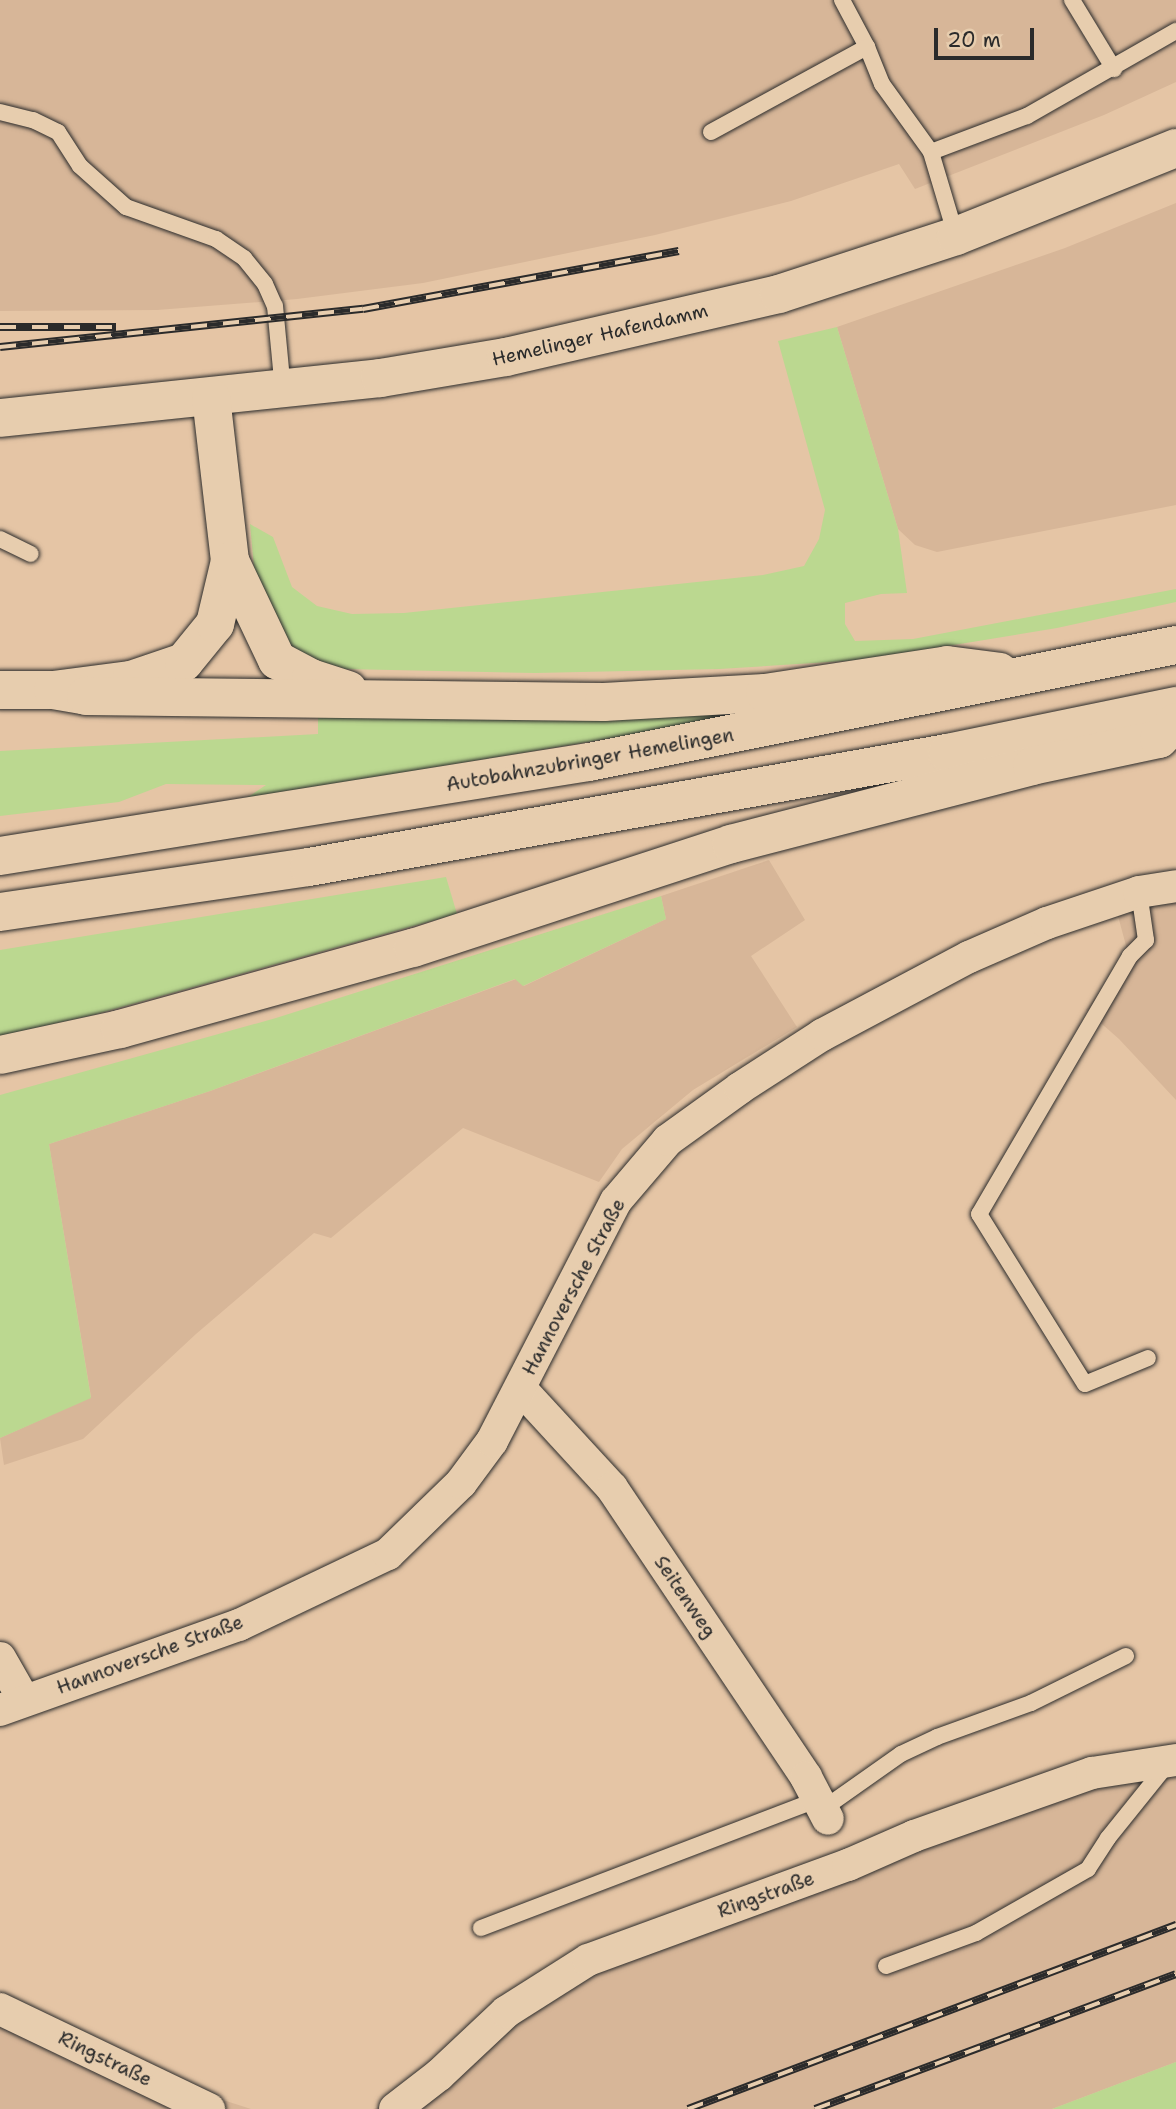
<!DOCTYPE html>
<meta charset="utf-8">
<style>
body{margin:0}
#map{position:relative;width:1176px;height:2109px;overflow:hidden;background:#e5c5a5;font-family:"Shantell Sans",sans-serif}
div>[style]{position:absolute}
.built>*{inset:0;background:#d7b698}
.green>*{inset:0;background:#bbd890}
.roads{filter:drop-shadow(0 0 2px #2b2b2b) drop-shadow(0 0 2px #2b2b2b)}
.lane>*{height:16px;margin:-8px;padding:0 8px;transform-origin:8px;border-radius:8px;background:#e7cdae}
.street>*{height:32px;margin:-16px;padding:0 16px;transform-origin:16px;border-radius:16px;background:#e7cdae}
.secondary>*{height:38px;margin:-19px;padding:0 19px;transform-origin:19px;border-radius:19px;background:#e7cdae}
.highway>*{height:38px;margin:-19px;padding:0 19px;transform-origin:19px;border-radius:19px;background:#e7cdae}
.rail>*{height:8px;margin-top:-4px;transform-origin:0;background:repeating-linear-gradient(90deg,#e7cdae 0 16px,#2b2b2b 0 32px);box-sizing:border-box;border-block:2px solid #2b2b2b}
span{translate:-50% -50%;white-space:nowrap;text-align:center;line-height:1.15;-webkit-text-stroke:5px #e7cdae;paint-order:stroke}
.street-label{font-size:19px;color:#2b2b2b}
.scale{position:absolute;left:934px;top:28px;width:100px;height:32px;box-sizing:border-box;border:4px solid #2b2b2b;border-top:0;padding-left:9px;font-size:21px;line-height:24px;white-space:nowrap;color:#2b2b2b;-webkit-text-stroke:5px #e7cdae;paint-order:stroke}
</style>
<div id="map">
<div class="built">
<i style="clip-path:polygon(0 0,1176px 0,1176px 82px,1104px 115px,915px 189px,899px 164px,791px 201px,655px 235px,423px 283px,297px 299px,157px 310px,0 311px)"></i>
<i style="clip-path:polygon(1176px 203px,1176px 505px,937px 552px,915px 545px,898px 529px,837px 327px,1065px 248px)"></i>
<i style="clip-path:polygon(769px 860px,805px 920px,751px 956px,797px 1027px,693px 1090px,622px 1149px,599px 1182px,463px 1128px,331px 1238px,314px 1233px,196px 1334px,83px 1439px,4px 1465px,0 1438px,91px 1397px,49px 1144px,210px 1091px,516px 979px,524px 986px,666px 919px,661px 896px)"></i>
<i style="clip-path:polygon(1176px 891px,1176px 1100px,1119px 1039px,1086px 1010px,1128px 953px,1115px 905px)"></i>
<i style="clip-path:polygon(1176px 1764px,1176px 2062px,1052px 2109px,373px 2109px,390px 2103px,586px 1973px,1077px 1789px)"></i>
<i style="clip-path:polygon(0 1994px,220px 2099px,251px 2109px,0 2109px)"></i>
</div>
<div class="green">
<i style="clip-path:polygon(837px 327px,898px 529px,907px 593px,881px 594px,845px 603px,845px 624px,855px 641px,913px 639px,1176px 589px,1176px 602px,1057px 628px,862px 660px,719px 669px,535px 673px,344px 669px,305px 658px,283px 642px,254px 568px,250px 524px,273px 537px,292px 587px,317px 606px,352px 614px,404px 613px,763px 575px,804px 566px,819px 539px,825px 510px,778px 341px)"></i>
<i style="clip-path:polygon(779px 703px,714px 721px,245px 799px,266px 785px,166px 784px,119px 802px,0 816px,0 751px,318px 734px,318px 711px)"></i>
<i style="clip-path:polygon(446px 877px,457px 914px,93px 1015px,0 1036px,0 950px)"></i>
<i style="clip-path:polygon(661px 896px,666px 919px,523px 986px,515px 979px,210px 1091px,49px 1144px,91px 1398px,0 1438px,0 1095px,276px 1018px)"></i>
<i style="clip-path:polygon(1176px 2062px,1176px 2109px,1052px 2109px)"></i>
</div>
<div class="roads">
<div class="lane">
<i style="left:842px;top:0;width:53px;rotate:62deg"></i>
<i style="left:1072px;top:0;width:81px;rotate:58.7deg"></i>
<i style="left:0;top:112px;width:34px;rotate:14deg"></i>
<i style="left:33px;top:120px;width:28px;rotate:26deg"></i>
<i style="left:58px;top:132px;width:40px;rotate:57.1deg"></i>
<i style="left:80px;top:166px;width:62px;rotate:41.7deg"></i>
<i style="left:126px;top:207px;width:96px;rotate:19.6deg"></i>
<i style="left:216px;top:239px;width:34px;rotate:34deg"></i>
<i style="left:244px;top:258px;width:33px;rotate:51deg"></i>
<i style="left:265px;top:284px;width:24px;rotate:66deg"></i>
<i style="left:275px;top:306px;width:84px;rotate:84.6deg"></i>
<i style="left:711px;top:132px;width:178px;rotate:-28.6deg"></i>
<i style="left:867px;top:47px;width:40px;rotate:68deg"></i>
<i style="left:882px;top:84px;width:84px;rotate:54.2deg"></i>
<i style="left:956px;top:236px;width:88px;rotate:-106.6deg"></i>
<i style="left:931px;top:152px;width:103px;rotate:-20.6deg"></i>
<i style="left:1027px;top:116px;width:172px;rotate:-29.7deg"></i>
<i style="left:0;top:539px;width:34px;rotate:26deg"></i>
<i style="left:1139px;top:892px;width:49px;rotate:81.7deg"></i>
<i style="left:1146px;top:940px;width:23px;rotate:135deg"></i>
<i style="left:1130px;top:956px;width:299px;rotate:120.3deg"></i>
<i style="left:979px;top:1214px;width:200px;rotate:58.1deg"></i>
<i style="left:1085px;top:1384px;width:68px;rotate:-22.4deg"></i>
<i style="left:823px;top:1809px;width:95px;rotate:-35.2deg"></i>
<i style="left:901px;top:1754px;width:40px;rotate:-25deg"></i>
<i style="left:937px;top:1737px;width:100px;rotate:-19.9deg"></i>
<i style="left:1031px;top:1703px;width:106px;rotate:-26.3deg"></i>
<i style="left:481px;top:1928px;width:362px;rotate:-20.9deg"></i>
<i style="left:886px;top:1966px;width:96px;rotate:-20.1deg"></i>
<i style="left:976px;top:1933px;width:129px;rotate:-29.7deg"></i>
<i style="left:1088px;top:1869px;width:37px;rotate:-57deg"></i>
<i style="left:1108px;top:1838px;width:97px;rotate:-51.2deg"></i>
</div>
<div class="street">
<i style="left:521px;top:1389px;width:134px;rotate:47.4deg"></i>
<i style="left:612px;top:1488px;width:348px;rotate:56.1deg"></i>
<i style="left:806px;top:1777px;width:47px;rotate:62.4deg"></i>
<i style="left:0;top:1658px;width:48px;rotate:60.3deg"></i>
<i style="left:0;top:1710px;width:254px;rotate:-19.6deg"></i>
<i style="left:239px;top:1625px;width:165px;rotate:-25.5deg"></i>
<i style="left:388px;top:1554px;width:102px;rotate:-44.2deg"></i>
<i style="left:461px;top:1483px;width:52px;rotate:-53.6deg"></i>
<i style="left:492px;top:1441px;width:270px;rotate:-62.7deg"></i>
<i style="left:616px;top:1201px;width:80px;rotate:-49.6deg"></i>
<i style="left:668px;top:1140px;width:89px;rotate:-35.8deg"></i>
<i style="left:740px;top:1088px;width:98px;rotate:-32.9deg"></i>
<i style="left:822px;top:1035px;width:166px;rotate:-28deg"></i>
<i style="left:969px;top:957px;width:85px;rotate:-23.6deg"></i>
<i style="left:1047px;top:923px;width:97px;rotate:-18.6deg"></i>
<i style="left:1139px;top:892px;width:37px;rotate:-9deg"></i>
<i style="left:0;top:2009px;width:232px;rotate:25.6deg"></i>
<i style="left:395px;top:2109px;width:56px;rotate:-37.7deg"></i>
<i style="left:439px;top:2075px;width:92px;rotate:-43.2deg"></i>
<i style="left:506px;top:2012px;width:97px;rotate:-32.4deg"></i>
<i style="left:588px;top:1960px;width:277px;rotate:-20.1deg"></i>
<i style="left:848px;top:1865px;width:72px;rotate:-23.7deg"></i>
<i style="left:914px;top:1836px;width:189px;rotate:-19.5deg"></i>
<i style="left:1092px;top:1773px;width:85px;rotate:-8.8deg"></i>
</div>
<div class="secondary">
<i style="left:0;top:418px;width:382px;rotate:-6deg"></i>
<i style="left:380px;top:378px;width:128px;rotate:-9.5deg"></i>
<i style="left:506px;top:357px;width:280px;rotate:-13deg"></i>
<i style="left:779px;top:294px;width:186px;rotate:-18.1deg"></i>
<i style="left:956px;top:236px;width:237px;rotate:-21.8deg"></i>
<i style="left:0;top:690px;width:53px"></i>
<i style="left:53px;top:690px;width:79px;rotate:-7.3deg"></i>
<i style="left:131px;top:680px;width:56px;rotate:-18.8deg"></i>
<i style="left:184px;top:662px;width:49px;rotate:-50.8deg"></i>
<i style="left:215px;top:624px;width:65px;rotate:-76.6deg"></i>
<i style="left:230px;top:561px;width:164px;rotate:-96.6deg"></i>
</div>
<div class="highway">
<i style="left:230px;top:561px;width:110px;rotate:64.6deg"></i>
<i style="left:277px;top:660px;width:38px;rotate:28deg"></i>
<i style="left:311px;top:678px;width:39px;rotate:18deg"></i>
<i style="left:53px;top:690px;width:34px;rotate:10deg"></i>
<i style="left:86px;top:696px;width:518px;rotate:0.66deg"></i>
<i style="left:604px;top:702px;width:161px;rotate:-3.2deg"></i>
<i style="left:765px;top:693px;width:184px;rotate:-8.7deg"></i>
<i style="left:947px;top:665px;width:53px;rotate:7.5deg"></i>
<i style="left:0;top:856px;width:596px;rotate:-9.07deg"></i>
<i style="left:589px;top:762px;width:599px;rotate:-11.27deg"></i>
<i style="left:0;top:912px;width:312px;rotate:-8.3deg"></i>
<i style="left:309px;top:867px;width:648px;rotate:-10.13deg"></i>
<i style="left:947px;top:753px;width:234px;rotate:-11.6deg"></i>
<i style="left:0;top:1055px;width:123px;rotate:-12.2deg"></i>
<i style="left:120px;top:1029px;width:304px;rotate:-15.5deg"></i>
<i style="left:413px;top:948px;width:335px;rotate:-18.1deg"></i>
<i style="left:731px;top:844px;width:311px;rotate:-14.5deg"></i>
<i style="left:1032px;top:766px;width:130px;rotate:-12deg"></i>
<i style="left:1159px;top:739px;width:24px;rotate:-45deg"></i>
</div>
</div>
<div class="rail">
<i style="left:0;top:327px;width:116px"></i>
<i style="left:0;top:347px;width:365px;rotate:-6deg"></i>
<i style="left:363px;top:309px;width:321px;rotate:-10.4deg"></i>
<i style="left:688px;top:2109px;width:522px;rotate:-20.66deg"></i>
<i style="left:815px;top:2109px;width:385px;rotate:-20.5deg"></i>
</div>
<div class="street-label">
<span style="left:600px;top:335px;rotate:-13deg">Hemelinger Hafendamm</span>
<span style="left:590px;top:760px;rotate:-10deg">Autobahnzubringer Hemelingen</span>
<span style="left:574px;top:1287px;rotate:-62deg">Hannoversche Straße</span>
<span style="left:685px;top:1597px;rotate:56deg">Seitenweg</span>
<span style="left:150px;top:1655px;rotate:-20deg">Hannoversche Straße</span>
<span style="left:766px;top:1895px;rotate:-20deg">Ringstraße</span>
<span style="left:105px;top:2059px;rotate:26deg">Ringstraße</span>
</div>
<div class="scale">20 m</div>
</div>
